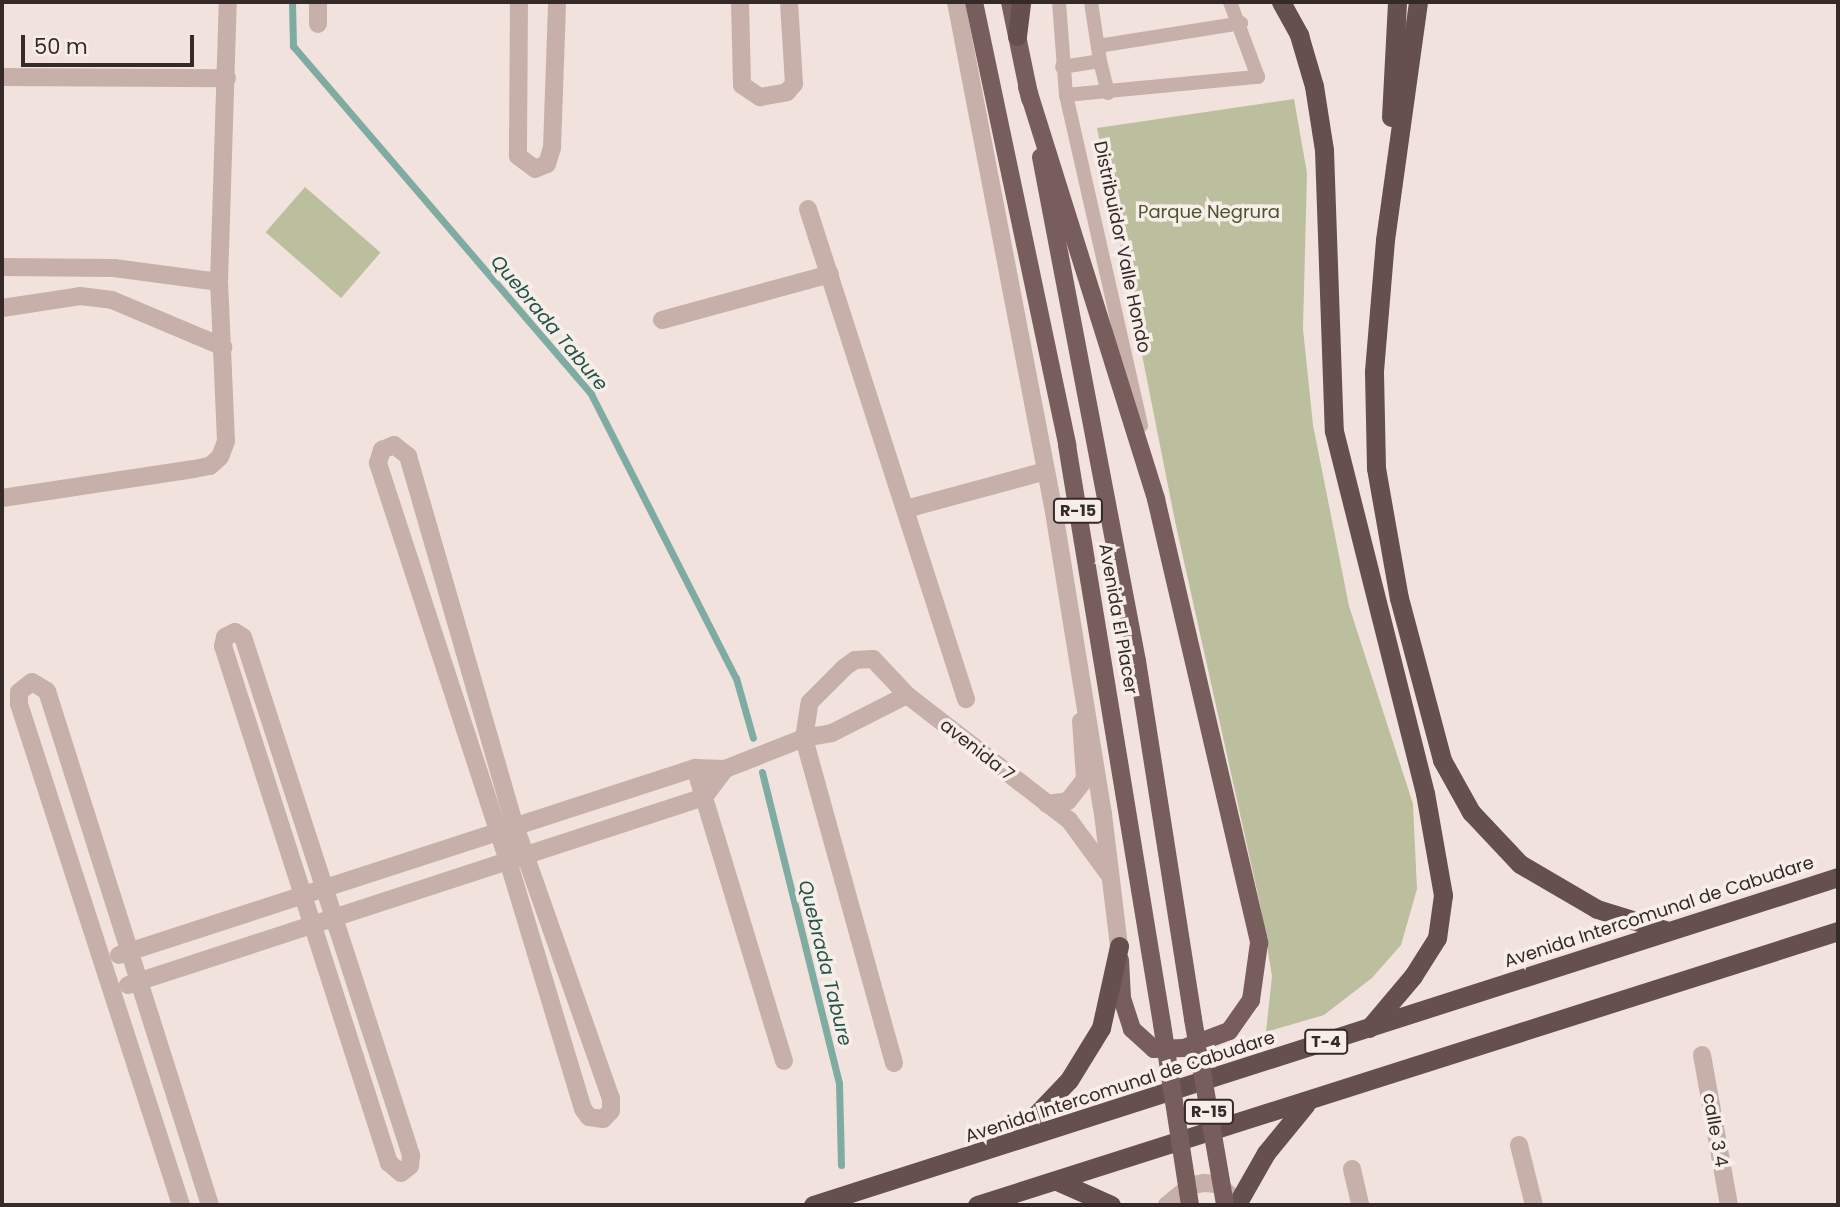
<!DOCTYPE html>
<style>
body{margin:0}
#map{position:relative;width:1840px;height:1207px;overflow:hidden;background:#f1e2dd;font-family:Poppins,sans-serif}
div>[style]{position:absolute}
.green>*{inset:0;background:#bcbf9e;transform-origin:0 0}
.stream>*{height:7px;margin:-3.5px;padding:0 3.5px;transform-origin:3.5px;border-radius:3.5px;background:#7eaca2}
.service>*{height:14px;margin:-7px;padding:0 7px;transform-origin:7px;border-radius:7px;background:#c8b0aa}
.minor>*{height:18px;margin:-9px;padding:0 9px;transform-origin:9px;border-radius:9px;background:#c8b0aa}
.primary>*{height:18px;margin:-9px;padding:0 9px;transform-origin:9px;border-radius:9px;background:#775d5b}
.trunk>*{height:19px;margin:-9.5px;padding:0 9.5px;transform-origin:9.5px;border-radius:9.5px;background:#66504e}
.primary-bridge>*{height:18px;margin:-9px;padding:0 9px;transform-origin:9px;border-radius:9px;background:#775d5b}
span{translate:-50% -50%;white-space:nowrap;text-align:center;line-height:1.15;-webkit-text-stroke:7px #f8eee9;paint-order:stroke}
.shield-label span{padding:2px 5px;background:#f8eee9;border:2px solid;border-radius:5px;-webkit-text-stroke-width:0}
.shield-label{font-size:16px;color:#362a29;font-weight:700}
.park-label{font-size:18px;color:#4f522e}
.street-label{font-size:18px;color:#362a29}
.water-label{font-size:19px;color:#21554a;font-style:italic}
.frame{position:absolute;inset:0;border:4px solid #362a29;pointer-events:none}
.scale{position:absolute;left:21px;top:35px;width:173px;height:32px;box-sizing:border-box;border:4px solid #362a29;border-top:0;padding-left:9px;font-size:21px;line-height:24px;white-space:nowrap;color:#362a29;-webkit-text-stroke:5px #f8eee9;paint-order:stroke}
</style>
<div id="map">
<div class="green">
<i style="clip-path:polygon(1294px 99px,1307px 173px,1303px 329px,1313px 425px,1349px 606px,1413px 804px,1417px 889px,1401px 945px,1372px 978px,1324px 1015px,1266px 1032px,1272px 976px,1260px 904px,1175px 521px,1097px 128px)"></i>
<i style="left:305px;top:187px;width:100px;height:60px;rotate:41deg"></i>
</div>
<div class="stream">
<i style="left:292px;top:2px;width:44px;rotate:88.7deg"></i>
<i style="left:293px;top:46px;width:458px;rotate:49.4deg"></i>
<i style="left:591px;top:394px;width:319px;rotate:63deg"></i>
<i style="left:736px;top:678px;width:62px;rotate:74.2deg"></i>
<i style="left:762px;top:772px;width:320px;rotate:76.1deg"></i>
<i style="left:839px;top:1083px;width:82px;rotate:88.6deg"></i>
</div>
<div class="service">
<i style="left:1059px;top:2px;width:93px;rotate:85.7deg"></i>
<i style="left:1066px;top:95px;width:339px;rotate:77.2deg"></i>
<i style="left:1098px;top:46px;width:145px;rotate:-9.1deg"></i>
<i style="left:1100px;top:61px;width:33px;rotate:76deg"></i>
<i style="left:1062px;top:67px;width:38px;rotate:-9deg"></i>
<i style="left:1100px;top:61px;width:60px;rotate:-98.7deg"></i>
<i style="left:1066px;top:95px;width:193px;rotate:-5.4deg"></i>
<i style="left:1258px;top:77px;width:80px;rotate:-110.5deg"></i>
</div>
<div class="minor">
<i style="left:519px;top:2px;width:154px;rotate:90.4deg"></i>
<i style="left:518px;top:156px;width:21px;rotate:37deg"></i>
<i style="left:535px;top:169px;width:13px;rotate:-23deg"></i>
<i style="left:547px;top:164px;width:17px;rotate:-73deg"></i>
<i style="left:552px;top:148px;width:146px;rotate:-88deg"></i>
<i style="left:740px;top:2px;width:83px;rotate:88.6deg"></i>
<i style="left:742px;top:85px;width:22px;rotate:34deg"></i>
<i style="left:760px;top:97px;width:27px;rotate:-10deg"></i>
<i style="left:787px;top:92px;width:11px;rotate:-49deg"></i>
<i style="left:794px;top:84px;width:82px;rotate:-93.5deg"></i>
<i style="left:956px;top:2px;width:519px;rotate:79.12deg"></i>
<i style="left:1054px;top:512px;width:306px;rotate:80.8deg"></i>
<i style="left:1103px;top:814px;width:133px;rotate:83.1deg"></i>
<i style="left:318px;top:24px;width:22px;rotate:-90deg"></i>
<i style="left:2px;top:77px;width:225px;rotate:0.3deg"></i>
<i style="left:808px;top:209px;width:515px;rotate:72.13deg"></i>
<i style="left:2px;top:267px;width:112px;rotate:0.5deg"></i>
<i style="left:114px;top:268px;width:106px;rotate:7.6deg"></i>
<i style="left:2px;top:308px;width:79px;rotate:-8.7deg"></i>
<i style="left:80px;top:296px;width:32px;rotate:7deg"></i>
<i style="left:112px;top:300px;width:121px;rotate:22.9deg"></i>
<i style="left:662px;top:320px;width:174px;rotate:-15.3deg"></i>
<i style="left:394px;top:445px;width:18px;rotate:38deg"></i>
<i style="left:408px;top:456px;width:385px;rotate:73.9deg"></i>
<i style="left:515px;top:826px;width:288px;rotate:70.6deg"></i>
<i style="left:611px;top:1098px;width:13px;rotate:90deg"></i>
<i style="left:611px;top:1111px;width:11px;rotate:135deg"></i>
<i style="left:603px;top:1119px;width:14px;rotate:-172deg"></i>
<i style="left:589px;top:1117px;width:10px;rotate:-127deg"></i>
<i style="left:583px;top:1109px;width:259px;rotate:-106.8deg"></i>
<i style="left:508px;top:861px;width:419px;rotate:-108.1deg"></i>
<i style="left:378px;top:463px;width:14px;rotate:-73deg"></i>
<i style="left:382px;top:450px;width:13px;rotate:-23deg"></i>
<i style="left:2px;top:498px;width:194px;rotate:-8.6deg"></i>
<i style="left:194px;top:469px;width:16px;rotate:-11deg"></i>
<i style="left:210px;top:466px;width:13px;rotate:-42deg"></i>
<i style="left:220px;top:457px;width:17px;rotate:-69deg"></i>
<i style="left:226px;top:441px;width:159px;rotate:-92.5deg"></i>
<i style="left:219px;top:282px;width:280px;rotate:-88.2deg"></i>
<i style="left:906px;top:509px;width:145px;rotate:-15.2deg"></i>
<i style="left:235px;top:632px;width:9px;rotate:32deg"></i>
<i style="left:243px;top:637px;width:545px;rotate:72.03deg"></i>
<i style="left:411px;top:1155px;width:11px;rotate:95deg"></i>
<i style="left:410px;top:1166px;width:11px;rotate:142deg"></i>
<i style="left:401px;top:1173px;width:16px;rotate:-140deg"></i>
<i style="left:389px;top:1163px;width:543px;rotate:-107.8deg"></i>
<i style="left:223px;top:646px;width:9px;rotate:-77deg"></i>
<i style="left:225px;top:637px;width:11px;rotate:-27deg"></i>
<i style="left:695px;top:768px;width:306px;rotate:73.1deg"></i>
<i style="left:1047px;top:804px;width:21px;rotate:-8deg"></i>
<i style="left:1068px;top:801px;width:28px;rotate:-52deg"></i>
<i style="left:1085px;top:779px;width:58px;rotate:-93.9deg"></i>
<i style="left:119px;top:955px;width:606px;rotate:-17.99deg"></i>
<i style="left:695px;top:768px;width:30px;rotate:2deg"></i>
<i style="left:725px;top:769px;width:85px;rotate:-21.4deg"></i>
<i style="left:804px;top:738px;width:28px;rotate:-10deg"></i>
<i style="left:832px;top:733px;width:84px;rotate:-26.9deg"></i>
<i style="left:128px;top:985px;width:606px;rotate:-18.08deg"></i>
<i style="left:704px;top:797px;width:35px;rotate:-53deg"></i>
<i style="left:1702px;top:1055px;width:152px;rotate:79.8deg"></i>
<i style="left:894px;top:1063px;width:337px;rotate:-105.5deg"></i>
<i style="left:804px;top:738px;width:36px;rotate:-81deg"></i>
<i style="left:810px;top:702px;width:49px;rotate:-45deg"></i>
<i style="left:845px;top:667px;width:12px;rotate:-35deg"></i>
<i style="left:855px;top:660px;width:18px;rotate:-3deg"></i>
<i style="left:873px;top:659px;width:50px;rotate:46.6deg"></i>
<i style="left:907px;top:695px;width:205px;rotate:37.7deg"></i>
<i style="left:1069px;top:820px;width:66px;rotate:53.7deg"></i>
<i style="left:1519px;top:1145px;width:62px;rotate:76deg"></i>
<i style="left:1352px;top:1169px;width:37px;rotate:77deg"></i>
<i style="left:181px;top:1205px;width:527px;rotate:-107.92deg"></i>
<i style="left:19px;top:704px;width:12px;rotate:-90deg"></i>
<i style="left:19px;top:692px;width:16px;rotate:-38deg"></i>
<i style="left:32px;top:682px;width:17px;rotate:31deg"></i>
<i style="left:47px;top:691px;width:539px;rotate:72.41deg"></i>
<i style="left:1167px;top:1205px;width:32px;rotate:-39deg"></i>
<i style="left:1192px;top:1185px;width:12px;rotate:-9deg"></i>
<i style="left:1204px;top:1183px;width:13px;rotate:4deg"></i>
<i style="left:1217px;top:1184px;width:18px;rotate:41deg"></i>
</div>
<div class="primary">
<i style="left:974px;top:2px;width:453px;rotate:78.1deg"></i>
<i style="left:1067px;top:445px;width:587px;rotate:80.68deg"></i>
<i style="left:1010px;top:2px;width:99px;rotate:78.3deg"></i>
<i style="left:1027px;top:87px;width:432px;rotate:72.6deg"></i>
<i style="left:1156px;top:499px;width:456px;rotate:76.9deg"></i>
<i style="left:1259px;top:943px;width:58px;rotate:98deg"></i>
<i style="left:1251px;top:1000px;width:38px;rotate:125deg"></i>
<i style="left:1229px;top:1031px;width:48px;rotate:159.3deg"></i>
<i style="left:1184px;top:1048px;width:30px;rotate:178deg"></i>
<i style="left:1154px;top:1049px;width:30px;rotate:-138deg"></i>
<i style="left:1132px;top:1029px;width:33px;rotate:-108deg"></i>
<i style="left:1122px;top:998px;width:38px;rotate:-93deg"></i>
<i style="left:1041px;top:157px;width:513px;rotate:79.22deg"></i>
<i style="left:1137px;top:661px;width:362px;rotate:81.1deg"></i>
</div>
<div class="trunk">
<i style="left:1281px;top:2px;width:38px;rotate:61deg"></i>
<i style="left:1299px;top:35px;width:53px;rotate:73.6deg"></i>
<i style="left:1314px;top:86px;width:65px;rotate:81.1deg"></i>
<i style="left:1324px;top:150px;width:281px;rotate:88deg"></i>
<i style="left:1334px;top:431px;width:373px;rotate:75.9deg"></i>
<i style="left:1425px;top:793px;width:104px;rotate:80deg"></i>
<i style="left:1443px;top:895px;width:43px;rotate:97.9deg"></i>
<i style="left:1437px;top:938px;width:45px;rotate:122.3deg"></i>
<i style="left:1413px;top:976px;width:68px;rotate:130.2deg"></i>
<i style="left:1418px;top:2px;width:240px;rotate:97.9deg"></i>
<i style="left:1385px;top:240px;width:132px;rotate:94.8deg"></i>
<i style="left:1374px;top:372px;width:96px;rotate:88.8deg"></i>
<i style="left:1376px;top:468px;width:132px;rotate:80deg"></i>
<i style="left:1399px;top:598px;width:168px;rotate:75.1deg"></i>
<i style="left:1442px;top:760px;width:60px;rotate:60.9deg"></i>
<i style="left:1471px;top:812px;width:71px;rotate:46.7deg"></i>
<i style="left:1520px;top:864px;width:89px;rotate:30.3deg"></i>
<i style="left:1597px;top:909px;width:74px;rotate:17.2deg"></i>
<i style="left:1017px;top:36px;width:34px;rotate:-83deg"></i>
<i style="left:1391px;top:117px;width:115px;rotate:-87deg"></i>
<i style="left:1004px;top:1139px;width:29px;rotate:-34deg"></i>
<i style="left:1028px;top:1123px;width:59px;rotate:-46.4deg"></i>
<i style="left:1069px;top:1080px;width:61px;rotate:-58.4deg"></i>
<i style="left:1101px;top:1028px;width:84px;rotate:-77.6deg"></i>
<i style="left:1057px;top:1181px;width:59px;rotate:24deg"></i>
<i style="left:1237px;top:1204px;width:59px;rotate:-60.4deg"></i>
<i style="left:1266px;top:1153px;width:63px;rotate:-50.8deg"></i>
<i style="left:813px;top:1205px;width:1076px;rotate:-17.74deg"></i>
<i style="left:977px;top:1205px;width:904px;rotate:-17.65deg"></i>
</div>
<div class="primary-bridge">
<i style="left:1193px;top:1019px;width:189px;rotate:80.2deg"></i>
<i style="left:1162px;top:1024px;width:183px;rotate:81.2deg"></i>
</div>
<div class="shield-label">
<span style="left:1078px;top:511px">R-15</span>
<span style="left:1326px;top:1042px">T-4</span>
<span style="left:1209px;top:1112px">R-15</span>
</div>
<div class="park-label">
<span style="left:1209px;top:212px">Parque Negrura</span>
</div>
<div class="street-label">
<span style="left:1122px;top:247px;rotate:78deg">Distribuidor Valle Hondo</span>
<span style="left:1118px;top:619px;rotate:80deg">Avenida El Placer</span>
<span style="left:977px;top:750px;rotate:38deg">avenida 7</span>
<span style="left:1659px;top:912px;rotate:-18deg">Avenida Intercomunal de Cabudare</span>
<span style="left:1120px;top:1087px;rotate:-18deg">Avenida Intercomunal de Cabudare</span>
<span style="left:1715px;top:1130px;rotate:80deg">calle 3 4</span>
</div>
<div class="water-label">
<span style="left:549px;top:323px;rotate:50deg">Quebrada Tabure</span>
<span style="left:825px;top:963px;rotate:76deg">Quebrada Tabure</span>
</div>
<div class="frame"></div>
<div class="scale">50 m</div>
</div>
